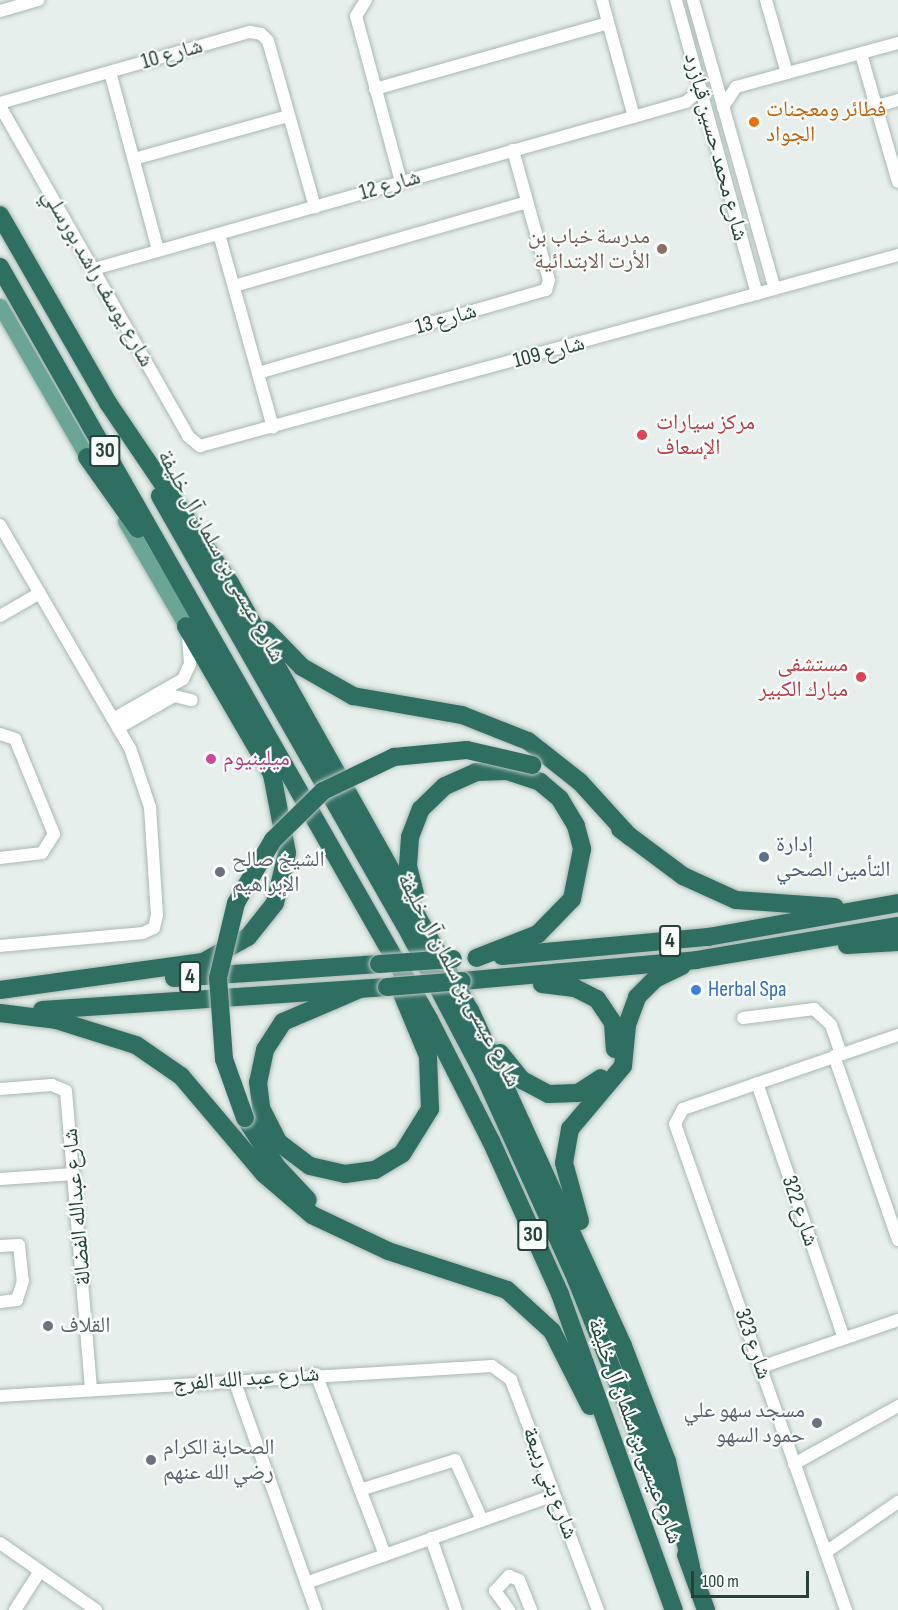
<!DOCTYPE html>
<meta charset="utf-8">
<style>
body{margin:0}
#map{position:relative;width:898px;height:1610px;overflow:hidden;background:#e6efeb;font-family:"Sofia Sans Condensed","Noto Naskh Arabic",sans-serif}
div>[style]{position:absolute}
.roads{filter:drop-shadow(0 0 2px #a8b8b2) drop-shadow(0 0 2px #a8b8b2)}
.minor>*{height:12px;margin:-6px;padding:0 6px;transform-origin:6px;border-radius:6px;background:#fff}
.major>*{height:15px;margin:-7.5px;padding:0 7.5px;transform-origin:7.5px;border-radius:7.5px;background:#6aa596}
.highway>*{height:18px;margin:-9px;padding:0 9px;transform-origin:9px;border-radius:9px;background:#2f6f62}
.bridges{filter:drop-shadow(0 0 2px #c2cac8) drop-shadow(0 0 2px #c2cac8)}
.highway-bridge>*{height:18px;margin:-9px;padding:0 9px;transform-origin:9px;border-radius:9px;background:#2f6f62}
.dots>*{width:16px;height:16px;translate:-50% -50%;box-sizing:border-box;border:3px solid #f7fbf9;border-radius:50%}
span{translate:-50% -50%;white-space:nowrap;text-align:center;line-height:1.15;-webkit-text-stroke:4.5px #f7fbf9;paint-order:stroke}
.shield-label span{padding:2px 4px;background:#f7fbf9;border:2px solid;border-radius:4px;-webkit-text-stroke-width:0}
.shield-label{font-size:21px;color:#24423a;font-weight:700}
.street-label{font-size:22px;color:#24423a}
.food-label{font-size:22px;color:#c56008}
.left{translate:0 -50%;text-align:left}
.education-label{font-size:22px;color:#785e54}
.right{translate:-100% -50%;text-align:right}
.health-label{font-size:22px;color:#be3a42}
.hotel-label{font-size:22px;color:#b23c85}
.service-label{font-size:22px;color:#4e5e75}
.worship-label{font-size:22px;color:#5b616d}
.shop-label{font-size:22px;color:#366cbe}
.scale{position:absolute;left:691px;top:1571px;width:118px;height:27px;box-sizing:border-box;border:3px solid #24423a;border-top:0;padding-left:8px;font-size:18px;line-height:21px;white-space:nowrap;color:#24423a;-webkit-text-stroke:4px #f7fbf9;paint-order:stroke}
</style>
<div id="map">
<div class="roads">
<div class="minor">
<i style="left:366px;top:0;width:19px;rotate:122deg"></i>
<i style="left:356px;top:16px;width:172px;rotate:74.8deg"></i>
<i style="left:602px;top:0;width:121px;rotate:74.7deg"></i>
<i style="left:676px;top:0;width:305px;rotate:74.6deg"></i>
<i style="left:693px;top:0;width:300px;rotate:74.2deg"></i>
<i style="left:766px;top:0;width:76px;rotate:74deg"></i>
<i style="left:0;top:11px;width:40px;rotate:-16deg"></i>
<i style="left:861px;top:54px;width:133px;rotate:73.9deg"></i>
<i style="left:110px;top:72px;width:184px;rotate:74.9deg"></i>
<i style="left:375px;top:89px;width:242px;rotate:-15.8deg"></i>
<i style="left:0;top:103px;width:260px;rotate:-15.9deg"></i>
<i style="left:250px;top:32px;width:11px;rotate:10deg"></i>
<i style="left:261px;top:34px;width:10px;rotate:45deg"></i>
<i style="left:268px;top:41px;width:173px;rotate:74.2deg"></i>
<i style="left:0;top:106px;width:380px;rotate:60.3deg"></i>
<i style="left:188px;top:436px;width:16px;rotate:40deg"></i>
<i style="left:200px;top:446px;width:724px;rotate:-15.3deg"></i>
<i style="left:877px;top:106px;width:22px;rotate:-16deg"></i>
<i style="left:723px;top:107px;width:24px;rotate:-57deg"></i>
<i style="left:736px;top:87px;width:168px;rotate:-15.2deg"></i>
<i style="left:134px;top:159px;width:160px;rotate:-15.6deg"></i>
<i style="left:219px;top:234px;width:201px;rotate:74.4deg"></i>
<i style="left:94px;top:269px;width:615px;rotate:-15.75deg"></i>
<i style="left:686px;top:102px;width:18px;rotate:-41deg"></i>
<i style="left:234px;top:286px;width:305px;rotate:-16deg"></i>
<i style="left:258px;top:373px;width:300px;rotate:-16.1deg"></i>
<i style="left:546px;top:290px;width:10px;rotate:-73deg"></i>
<i style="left:549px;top:280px;width:135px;rotate:-105.5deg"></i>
<i style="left:0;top:525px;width:258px;rotate:59.8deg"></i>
<i style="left:130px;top:748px;width:62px;rotate:71.3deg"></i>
<i style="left:150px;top:807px;width:108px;rotate:86.3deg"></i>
<i style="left:157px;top:915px;width:13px;rotate:103deg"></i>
<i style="left:154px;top:928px;width:12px;rotate:156deg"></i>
<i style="left:143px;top:933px;width:144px;rotate:174.8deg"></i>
<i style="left:0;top:616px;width:46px;rotate:-29.9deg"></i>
<i style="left:113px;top:719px;width:81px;rotate:-29.7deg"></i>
<i style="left:183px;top:679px;width:17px;rotate:-65deg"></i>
<i style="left:190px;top:664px;width:28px;rotate:-94deg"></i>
<i style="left:118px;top:728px;width:64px;rotate:-29.7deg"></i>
<i style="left:174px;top:696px;width:18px;rotate:13deg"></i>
<i style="left:0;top:734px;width:16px;rotate:18deg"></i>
<i style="left:15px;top:739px;width:103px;rotate:67.7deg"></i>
<i style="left:54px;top:834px;width:22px;rotate:122deg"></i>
<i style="left:42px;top:853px;width:42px;rotate:173.2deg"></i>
<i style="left:743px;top:1018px;width:72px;rotate:-7.2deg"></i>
<i style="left:814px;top:1009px;width:23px;rotate:43deg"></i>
<i style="left:831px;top:1025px;width:31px;rotate:71deg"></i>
<i style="left:834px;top:1056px;width:195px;rotate:70.8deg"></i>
<i style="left:757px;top:1083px;width:269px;rotate:71.2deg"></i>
<i style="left:0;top:1089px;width:52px;rotate:-4.4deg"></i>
<i style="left:52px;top:1085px;width:15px;rotate:23deg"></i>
<i style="left:66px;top:1091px;width:300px;rotate:85.2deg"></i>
<i style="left:0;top:1179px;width:74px;rotate:-3.9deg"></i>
<i style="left:0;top:1246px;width:19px;rotate:-3deg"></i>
<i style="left:19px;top:1245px;width:36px;rotate:84deg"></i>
<i style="left:23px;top:1281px;width:20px;rotate:108deg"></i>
<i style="left:17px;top:1300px;width:17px;rotate:173deg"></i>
<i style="left:761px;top:1367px;width:145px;rotate:-18.9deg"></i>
<i style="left:316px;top:1374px;width:194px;rotate:69.1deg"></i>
<i style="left:234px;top:1380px;width:244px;rotate:70.4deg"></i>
<i style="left:0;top:1396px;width:493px;rotate:-3.5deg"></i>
<i style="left:492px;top:1366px;width:24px;rotate:36deg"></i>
<i style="left:511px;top:1380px;width:246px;rotate:69.3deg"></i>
<i style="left:794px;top:1464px;width:119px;rotate:-29.1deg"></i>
<i style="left:360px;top:1490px;width:100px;rotate:-17.5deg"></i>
<i style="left:455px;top:1460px;width:66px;rotate:65.8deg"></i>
<i style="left:431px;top:1538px;width:76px;rotate:70.9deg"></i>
<i style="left:0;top:1543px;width:117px;rotate:34.9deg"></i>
<i style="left:826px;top:1552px;width:88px;rotate:-34.8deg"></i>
<i style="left:306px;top:1583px;width:263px;rotate:-19.5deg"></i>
<i style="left:15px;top:1610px;width:46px;rotate:-57.3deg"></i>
<i style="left:509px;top:1610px;width:24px;rotate:-126deg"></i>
<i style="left:495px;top:1591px;width:21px;rotate:-47deg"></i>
<i style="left:509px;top:1576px;width:11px;rotate:22deg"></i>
<i style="left:519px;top:1580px;width:32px;rotate:68deg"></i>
<i style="left:846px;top:1610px;width:515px;rotate:-109.38deg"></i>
<i style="left:675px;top:1124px;width:17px;rotate:-62deg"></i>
<i style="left:683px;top:1109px;width:227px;rotate:-19deg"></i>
</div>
<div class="major">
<i style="left:0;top:306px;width:186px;rotate:60deg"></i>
<i style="left:125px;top:521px;width:121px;rotate:59.8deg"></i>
</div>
<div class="highway">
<i style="left:0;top:215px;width:217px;rotate:60.1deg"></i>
<i style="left:108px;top:403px;width:217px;rotate:55.9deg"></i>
<i style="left:230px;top:583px;width:490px;rotate:60.7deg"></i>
<i style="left:470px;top:1010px;width:369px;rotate:65.5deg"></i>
<i style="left:623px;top:1346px;width:123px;rotate:69.1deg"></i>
<i style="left:667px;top:1461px;width:109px;rotate:77.2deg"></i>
<i style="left:0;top:267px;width:866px;rotate:60.3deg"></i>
<i style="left:429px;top:1019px;width:137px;rotate:63.1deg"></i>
<i style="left:491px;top:1141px;width:168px;rotate:65.7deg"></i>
<i style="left:560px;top:1294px;width:336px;rotate:70.2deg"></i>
<i style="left:87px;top:457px;width:88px;rotate:54.7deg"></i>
<i style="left:160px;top:496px;width:494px;rotate:60.3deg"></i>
<i style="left:405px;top:925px;width:170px;rotate:62.2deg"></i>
<i style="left:484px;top:1075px;width:224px;rotate:65.7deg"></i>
<i style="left:576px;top:1279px;width:267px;rotate:68.2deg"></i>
<i style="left:266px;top:630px;width:52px;rotate:45.8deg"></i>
<i style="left:302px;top:667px;width:59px;rotate:29.6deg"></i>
<i style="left:353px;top:696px;width:111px;rotate:9.9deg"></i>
<i style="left:462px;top:715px;width:71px;rotate:21.5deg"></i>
<i style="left:528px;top:741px;width:66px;rotate:38.3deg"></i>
<i style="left:580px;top:782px;width:74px;rotate:47.7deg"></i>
<i style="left:620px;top:829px;width:79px;rotate:36.7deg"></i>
<i style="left:683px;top:876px;width:58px;rotate:24.4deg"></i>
<i style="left:736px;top:900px;width:99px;rotate:4deg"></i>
<i style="left:415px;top:894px;width:29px;rotate:-104deg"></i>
<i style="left:408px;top:866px;width:29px;rotate:-86deg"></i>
<i style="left:410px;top:837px;width:30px;rotate:-69deg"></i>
<i style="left:421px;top:809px;width:33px;rotate:-44deg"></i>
<i style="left:445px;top:786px;width:34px;rotate:-24deg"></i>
<i style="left:476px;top:772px;width:31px;rotate:-2deg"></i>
<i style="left:507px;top:771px;width:35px;rotate:18deg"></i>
<i style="left:540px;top:782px;width:26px;rotate:40deg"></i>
<i style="left:560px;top:799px;width:31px;rotate:59deg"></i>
<i style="left:576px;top:826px;width:24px;rotate:75deg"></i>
<i style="left:582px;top:849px;width:51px;rotate:101.3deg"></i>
<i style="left:572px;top:899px;width:49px;rotate:134.2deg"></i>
<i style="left:538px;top:934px;width:66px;rotate:158.8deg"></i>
<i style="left:847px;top:945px;width:51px;rotate:-3.4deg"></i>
<i style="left:502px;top:956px;width:207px;rotate:-5.3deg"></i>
<i style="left:708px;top:937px;width:193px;rotate:-10.1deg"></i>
<i style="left:174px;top:978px;width:205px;rotate:-3.9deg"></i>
<i style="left:462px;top:981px;width:235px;rotate:-5.1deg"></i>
<i style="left:696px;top:960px;width:205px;rotate:-9.6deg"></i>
<i style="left:542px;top:984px;width:33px;rotate:7deg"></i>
<i style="left:575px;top:988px;width:25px;rotate:27deg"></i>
<i style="left:597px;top:999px;width:29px;rotate:56deg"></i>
<i style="left:613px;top:1023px;width:26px;rotate:86deg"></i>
<i style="left:360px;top:989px;width:84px;rotate:156.8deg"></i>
<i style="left:283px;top:1022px;width:33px;rotate:123deg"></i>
<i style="left:265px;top:1050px;width:33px;rotate:102deg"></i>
<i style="left:258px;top:1082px;width:26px;rotate:83deg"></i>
<i style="left:261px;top:1108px;width:38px;rotate:63deg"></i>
<i style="left:278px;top:1142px;width:40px;rotate:37deg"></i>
<i style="left:310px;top:1166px;width:36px;rotate:13deg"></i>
<i style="left:345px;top:1174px;width:30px;rotate:-8deg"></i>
<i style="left:375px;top:1170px;width:31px;rotate:-31deg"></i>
<i style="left:402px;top:1154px;width:53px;rotate:-58.1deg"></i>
<i style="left:430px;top:1109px;width:53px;rotate:-92.2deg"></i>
<i style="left:428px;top:1056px;width:78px;rotate:-112.6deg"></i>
<i style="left:0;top:990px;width:205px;rotate:-7.9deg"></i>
<i style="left:203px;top:962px;width:51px;rotate:-29.1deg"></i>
<i style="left:248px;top:937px;width:43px;rotate:-51.5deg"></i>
<i style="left:275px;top:903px;width:51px;rotate:-76.5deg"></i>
<i style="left:287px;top:853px;width:80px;rotate:-100.8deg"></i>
<i style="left:272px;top:774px;width:171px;rotate:-120.2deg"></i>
<i style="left:42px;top:1010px;width:346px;rotate:-3.8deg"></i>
<i style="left:0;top:1013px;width:56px;rotate:7.1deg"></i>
<i style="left:56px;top:1020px;width:84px;rotate:17.4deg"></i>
<i style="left:136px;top:1045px;width:55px;rotate:34.6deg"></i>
<i style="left:181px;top:1076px;width:128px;rotate:49.7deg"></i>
<i style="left:264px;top:1174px;width:63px;rotate:40.5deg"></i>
<i style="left:312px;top:1215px;width:84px;rotate:25.3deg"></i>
<i style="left:388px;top:1251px;width:125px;rotate:18.1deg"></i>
<i style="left:507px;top:1290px;width:61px;rotate:42.3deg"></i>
<i style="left:552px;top:1331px;width:84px;rotate:63.1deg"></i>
<i style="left:500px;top:1053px;width:35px;rotate:51deg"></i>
<i style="left:522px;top:1080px;width:30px;rotate:28deg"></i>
<i style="left:548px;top:1094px;width:30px;rotate:-2deg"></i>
<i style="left:578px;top:1093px;width:27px;rotate:-33deg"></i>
<i style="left:245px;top:1118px;width:59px;rotate:56.9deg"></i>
<i style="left:277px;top:1167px;width:45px;rotate:46.8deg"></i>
<i style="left:580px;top:1221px;width:60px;rotate:-105.4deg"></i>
<i style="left:564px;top:1163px;width:35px;rotate:-80deg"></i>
<i style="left:570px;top:1129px;width:82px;rotate:-49.9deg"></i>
<i style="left:623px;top:1066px;width:41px;rotate:-84.4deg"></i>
<i style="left:627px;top:1025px;width:30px;rotate:-70deg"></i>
<i style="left:637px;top:997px;width:25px;rotate:-45deg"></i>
<i style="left:655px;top:979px;width:30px;rotate:-26deg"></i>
<i style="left:686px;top:1555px;width:59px;rotate:70deg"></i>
</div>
</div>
<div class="bridges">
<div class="highway-bridge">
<i style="left:379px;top:964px;width:74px;rotate:-3.9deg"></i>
<i style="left:387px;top:987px;width:75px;rotate:-4.6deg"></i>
<i style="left:245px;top:1118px;width:63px;rotate:-109.6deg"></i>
<i style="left:224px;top:1059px;width:81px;rotate:-94.2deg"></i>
<i style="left:218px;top:978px;width:77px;rotate:-76.5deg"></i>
<i style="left:236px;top:903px;width:73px;rotate:-59.6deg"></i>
<i style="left:273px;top:840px;width:70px;rotate:-44.4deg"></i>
<i style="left:323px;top:791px;width:79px;rotate:-25.6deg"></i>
<i style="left:394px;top:757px;width:73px;rotate:-5.5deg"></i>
<i style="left:467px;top:750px;width:67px;rotate:13deg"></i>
</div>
</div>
<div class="dots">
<i style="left:754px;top:122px;background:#e8710a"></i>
<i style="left:662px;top:249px;background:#8d6e63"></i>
<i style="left:642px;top:435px;background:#e0444e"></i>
<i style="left:861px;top:677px;background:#e0444e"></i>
<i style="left:211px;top:759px;background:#d1479c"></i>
<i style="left:764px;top:857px;background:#5c6f8a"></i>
<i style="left:220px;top:872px;background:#6b7280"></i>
<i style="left:696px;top:990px;background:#3f7fe0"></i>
<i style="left:48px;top:1326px;background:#6b7280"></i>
<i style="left:817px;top:1423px;background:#6b7280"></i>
<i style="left:151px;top:1460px;background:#6b7280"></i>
</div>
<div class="shield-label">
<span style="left:105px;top:451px">30</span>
<span style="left:670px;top:941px">4</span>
<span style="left:190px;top:977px">4</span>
<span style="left:533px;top:1235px">30</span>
</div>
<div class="street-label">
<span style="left:172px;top:54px;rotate:-16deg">شارع 10</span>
<span style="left:716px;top:147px;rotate:75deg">شارع محمد حسين قبازرد</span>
<span style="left:390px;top:185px;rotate:-16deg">شارع 12</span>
<span style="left:98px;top:278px;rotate:60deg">شارع يوسف راشد بورسلي</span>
<span style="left:446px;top:319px;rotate:-16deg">شارع 13</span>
<span style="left:549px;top:352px;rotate:-15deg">شارع 109</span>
<span style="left:221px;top:556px;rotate:61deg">شارع عيسى بن سلمان آل خليفة</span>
<span style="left:459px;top:980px;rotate:62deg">شارع عيسى بن سلمان آل خليفة</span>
<span style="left:77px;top:1207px;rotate:-95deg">شارع عبدالله الفضالة</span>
<span style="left:800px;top:1211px;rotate:71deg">شارع 322</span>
<span style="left:753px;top:1344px;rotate:71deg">شارع 323</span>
<span style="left:246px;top:1379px;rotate:-4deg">شارع عبد الله الفرج</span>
<span style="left:635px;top:1431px;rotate:70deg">شارع عيسى بن سلمان آل خليفة</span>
<span style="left:550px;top:1483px;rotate:69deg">شارع بني ربيعة</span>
</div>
<div class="food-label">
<span class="left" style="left:766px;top:122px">فطائر ومعجنات<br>الجواد</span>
</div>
<div class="education-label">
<span class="right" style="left:650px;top:249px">مدرسة خباب بن<br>الأرت الابتدائية</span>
</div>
<div class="health-label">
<span class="left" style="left:656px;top:435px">مركز سيارات<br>الإسعاف</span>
<span class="right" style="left:848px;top:677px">مستشفى<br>مبارك الكبير</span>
</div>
<div class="hotel-label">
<span class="left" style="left:223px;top:759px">ميلينيوم</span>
</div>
<div class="service-label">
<span class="left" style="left:776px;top:857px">إدارة<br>التأمين الصحي</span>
</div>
<div class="worship-label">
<span class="left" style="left:232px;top:872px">الشيخ صالح<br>الإبراهيم</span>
<span class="left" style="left:60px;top:1326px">القلاف</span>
<span class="right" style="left:805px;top:1423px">مسجد سهو علي<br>حمود السهو</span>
<span class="left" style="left:163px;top:1460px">الصحابة الكرام<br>رضي الله عنهم</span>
</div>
<div class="shop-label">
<span class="left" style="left:708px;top:990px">Herbal Spa</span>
</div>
<div class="scale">100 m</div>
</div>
